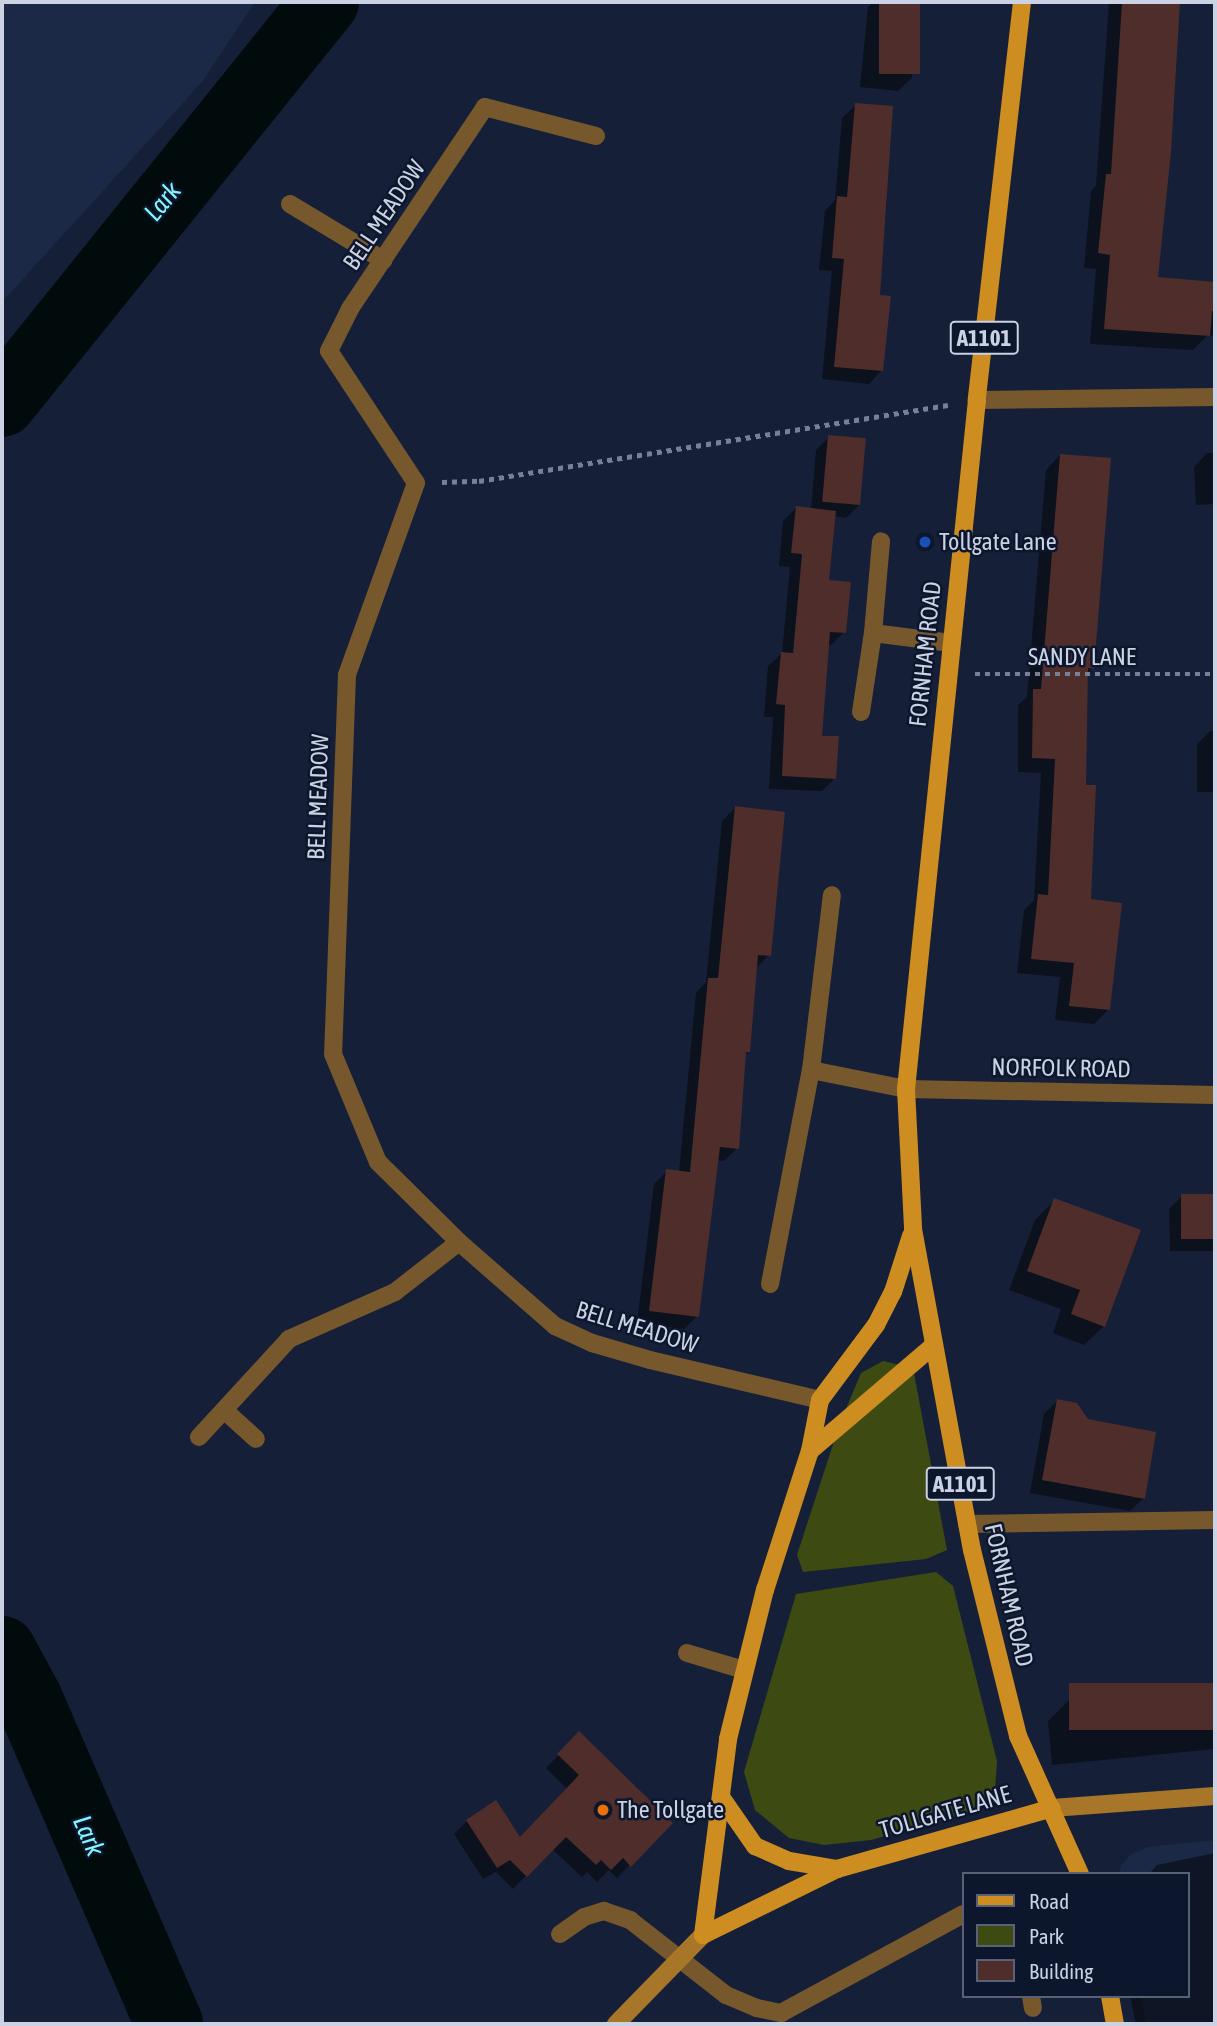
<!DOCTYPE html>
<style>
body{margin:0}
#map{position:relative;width:1217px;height:2026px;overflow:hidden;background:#152038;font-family:"Asap Condensed",sans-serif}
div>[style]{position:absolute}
.built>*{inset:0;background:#1b2947}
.green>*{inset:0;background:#3d4b13}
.shadow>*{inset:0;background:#0007}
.river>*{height:68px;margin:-34px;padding:0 34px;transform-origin:34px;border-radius:34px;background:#010b0c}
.building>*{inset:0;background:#4e2d2b;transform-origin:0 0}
.path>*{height:4.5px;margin-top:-2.25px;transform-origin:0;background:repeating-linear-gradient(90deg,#778094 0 5px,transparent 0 10px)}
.lane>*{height:18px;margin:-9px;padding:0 9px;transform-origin:9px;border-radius:9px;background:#77582c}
.street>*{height:18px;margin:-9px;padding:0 9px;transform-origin:9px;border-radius:9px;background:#77582c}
.secondary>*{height:18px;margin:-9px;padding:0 9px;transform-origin:9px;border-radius:9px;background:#a87629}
.primary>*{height:18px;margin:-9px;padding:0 9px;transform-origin:9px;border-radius:9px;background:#ce8d20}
.dots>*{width:19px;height:19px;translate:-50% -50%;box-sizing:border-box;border:4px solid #0c162d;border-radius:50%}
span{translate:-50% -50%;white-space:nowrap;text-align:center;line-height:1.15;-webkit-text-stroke:5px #0c162d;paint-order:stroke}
.shield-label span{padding:2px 5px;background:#0c162d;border:2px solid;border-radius:5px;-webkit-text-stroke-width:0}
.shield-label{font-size:23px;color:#cad2e3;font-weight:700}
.street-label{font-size:24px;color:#cad2e3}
.poi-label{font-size:24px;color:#cad2e3}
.left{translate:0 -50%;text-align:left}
.water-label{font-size:26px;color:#82f6fc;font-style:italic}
.frame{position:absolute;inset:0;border:4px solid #cad2e3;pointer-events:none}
.legend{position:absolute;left:962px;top:1872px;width:228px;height:126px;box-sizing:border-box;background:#0c162d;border:2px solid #586176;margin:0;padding:9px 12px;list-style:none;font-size:21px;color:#cad2e3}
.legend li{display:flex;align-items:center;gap:14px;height:35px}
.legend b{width:35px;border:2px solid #586176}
</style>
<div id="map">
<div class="built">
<i style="clip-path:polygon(2px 2px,255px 2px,202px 82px,2px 302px)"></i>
<i style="clip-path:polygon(1215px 1840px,1215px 2024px,1147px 2024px,1140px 1996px,1187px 1996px,1187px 1874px,1119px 1874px,1121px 1866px,1130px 1855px,1148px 1847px)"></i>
</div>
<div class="green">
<i style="clip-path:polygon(883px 1361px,913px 1368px,947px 1550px,926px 1559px,803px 1572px,797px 1555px,840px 1423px,861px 1373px)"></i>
<i style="clip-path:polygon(936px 1572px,953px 1586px,997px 1761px,995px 1790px,980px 1809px,871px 1840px,824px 1845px,789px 1838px,755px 1810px,744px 1772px,796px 1594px)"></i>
</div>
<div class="shadow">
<i style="clip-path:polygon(873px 2px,919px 2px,912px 78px,898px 91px,860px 87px,868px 7px)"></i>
<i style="clip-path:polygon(1109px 2px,1179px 2px,1169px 152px,1156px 279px,1215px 284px,1215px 336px,1208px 335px,1193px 350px,1090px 344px,1096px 269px,1084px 268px,1091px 191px,1096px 186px)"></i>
<i style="clip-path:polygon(856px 105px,884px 202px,887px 202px,878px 297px,882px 370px,869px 384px,822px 379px,832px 271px,819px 270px,825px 211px,835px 200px,842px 118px)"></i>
<i style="clip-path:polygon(829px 437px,859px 505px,846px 518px,834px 516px,828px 581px,844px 632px,831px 645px,827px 645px,820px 738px,835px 778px,822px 791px,769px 789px,773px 717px,764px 717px,768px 666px,782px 653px,790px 567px,779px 566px,783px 521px,796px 508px,811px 509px,816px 450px)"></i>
<i style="clip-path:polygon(1207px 453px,1215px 453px,1215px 504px,1196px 505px,1194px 467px)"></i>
<i style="clip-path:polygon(1060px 455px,1093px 668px,1086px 675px,1085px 786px,1089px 901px,1109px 1009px,1094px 1024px,1055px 1020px,1060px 977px,1017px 973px,1024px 910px,1034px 900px,1041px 773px,1018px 772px,1018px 705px,1027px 697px,1046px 470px)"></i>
<i style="clip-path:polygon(1210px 731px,1215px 731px,1215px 792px,1197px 792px,1197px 744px)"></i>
<i style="clip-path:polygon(735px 808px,769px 955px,756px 968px,749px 1051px,744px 1056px,737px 1148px,724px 1161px,716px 1160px,697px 1316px,684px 1329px,637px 1323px,654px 1184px,667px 1171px,679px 1172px,696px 993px,706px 982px,722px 821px)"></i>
<i style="clip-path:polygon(1215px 958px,1215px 1013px,1214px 959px)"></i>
<i style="clip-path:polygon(1182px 1196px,1215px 1196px,1215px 1251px,1170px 1251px,1169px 1209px)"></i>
<i style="clip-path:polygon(1055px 1200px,1104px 1326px,1084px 1345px,1053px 1333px,1061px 1309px,1009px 1290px,1035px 1220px)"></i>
<i style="clip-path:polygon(1057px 1401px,1144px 1498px,1130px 1511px,1030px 1493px,1044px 1414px)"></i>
<i style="clip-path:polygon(1215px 1684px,1215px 1749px,1052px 1765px,1048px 1721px,1071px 1698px)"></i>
<i style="clip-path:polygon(579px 1734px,671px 1823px,617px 1878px,609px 1870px,597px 1882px,587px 1872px,582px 1877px,552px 1849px,513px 1889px,496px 1872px,483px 1879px,454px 1834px,467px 1821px,519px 1840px,568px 1790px,546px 1768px)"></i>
<i style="clip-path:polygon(1215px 1853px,1215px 2024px,1136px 2024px,1130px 1996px,1187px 1996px,1187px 1874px,1149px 1874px,1157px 1865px)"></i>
</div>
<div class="river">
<i style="left:2px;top:403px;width:515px;rotate:-51.15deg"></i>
<i style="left:2px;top:1650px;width:57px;rotate:61.6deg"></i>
<i style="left:29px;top:1700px;width:353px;rotate:66.6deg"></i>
</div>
<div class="building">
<i style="left:879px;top:2px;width:41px;height:72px"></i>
<i style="clip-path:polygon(1122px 2px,1180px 2px,1171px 152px,1158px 277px,1215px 282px,1215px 311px,1212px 311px,1210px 336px,1104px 329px,1110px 255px,1098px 253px,1106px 174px,1111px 174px)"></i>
<i style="clip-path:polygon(855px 103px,893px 106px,880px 295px,891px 296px,883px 371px,834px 367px,844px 259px,832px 258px,837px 196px,847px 197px)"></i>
<i style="left:828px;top:435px;width:38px;height:67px;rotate:5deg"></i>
<i style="clip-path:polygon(1060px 454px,1111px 458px,1094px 669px,1088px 668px,1086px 785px,1096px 785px,1091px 899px,1122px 903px,1110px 1010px,1069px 1006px,1074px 963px,1031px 959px,1038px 894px,1048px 895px,1055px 759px,1032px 758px,1033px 689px,1041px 689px)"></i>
<i style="clip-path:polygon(796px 506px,836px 511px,829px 580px,851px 582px,846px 633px,830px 632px,822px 736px,839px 736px,836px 779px,782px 776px,785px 705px,776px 704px,781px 652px,793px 653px,802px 554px,791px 553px)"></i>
<i style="clip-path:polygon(735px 806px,785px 812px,771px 956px,758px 955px,750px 1052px,746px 1052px,739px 1149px,720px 1147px,699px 1317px,649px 1311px,666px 1169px,690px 1172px,708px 978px,718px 978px)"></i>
<i style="left:1181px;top:1194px;width:34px;height:45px"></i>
<i style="clip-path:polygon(1054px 1198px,1141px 1230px,1105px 1327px,1071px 1314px,1080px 1290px,1027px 1271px)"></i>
<i style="clip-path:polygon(1057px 1399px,1077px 1403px,1088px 1419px,1156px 1432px,1145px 1499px,1042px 1480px)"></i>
<i style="left:1215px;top:1683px;width:47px;height:146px;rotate:90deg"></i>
<i style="clip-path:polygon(579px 1731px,673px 1823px,631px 1867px,623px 1858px,611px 1870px,601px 1860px,596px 1865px,566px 1837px,527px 1877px,510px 1860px,497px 1868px,466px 1820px,496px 1800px,520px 1837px,579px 1775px,557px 1754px)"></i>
</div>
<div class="path">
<i style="left:442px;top:482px;width:37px;rotate:-2deg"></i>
<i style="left:479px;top:481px;width:475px;rotate:-9.2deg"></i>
<i style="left:975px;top:674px;width:240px"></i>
</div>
<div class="lane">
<i style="left:290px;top:204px;width:109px;rotate:31.1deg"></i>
<i style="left:873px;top:633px;width:92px;rotate:-85deg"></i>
<i style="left:861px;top:712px;width:80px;rotate:-81.4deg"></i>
<i style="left:873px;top:633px;width:79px;rotate:7.3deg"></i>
<i style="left:811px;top:1070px;width:97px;rotate:11.3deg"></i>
<i style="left:770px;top:1284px;width:218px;rotate:-79.2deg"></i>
<i style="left:811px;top:1070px;width:176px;rotate:-83.2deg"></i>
<i style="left:967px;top:1524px;width:248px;rotate:-0.9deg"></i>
<i style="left:687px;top:1653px;width:59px;rotate:16.6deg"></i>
<i style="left:560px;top:1934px;width:29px;rotate:-35deg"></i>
<i style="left:584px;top:1917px;width:21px;rotate:-17deg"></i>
<i style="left:604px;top:1911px;width:28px;rotate:19deg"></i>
<i style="left:630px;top:1920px;width:122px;rotate:38deg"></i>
<i style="left:726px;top:1995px;width:34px;rotate:23deg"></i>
<i style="left:757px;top:2008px;width:25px;rotate:12deg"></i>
<i style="left:781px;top:2013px;width:207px;rotate:-28.5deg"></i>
<i style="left:1031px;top:1996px;width:12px;rotate:81deg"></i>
</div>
<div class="street">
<i style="left:596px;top:136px;width:115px;rotate:-165.4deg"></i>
<i style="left:485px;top:107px;width:243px;rotate:123.8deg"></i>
<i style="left:350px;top:309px;width:47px;rotate:116.6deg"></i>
<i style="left:329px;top:351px;width:158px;rotate:56.6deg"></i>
<i style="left:416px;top:483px;width:204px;rotate:109.8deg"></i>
<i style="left:347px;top:675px;width:379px;rotate:92.1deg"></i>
<i style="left:333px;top:1054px;width:117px;rotate:67.4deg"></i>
<i style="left:378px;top:1162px;width:114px;rotate:44.6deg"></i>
<i style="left:459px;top:1242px;width:128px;rotate:41.2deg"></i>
<i style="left:555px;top:1326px;width:41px;rotate:24.7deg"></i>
<i style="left:592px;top:1343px;width:60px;rotate:16.3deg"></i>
<i style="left:650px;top:1360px;width:175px;rotate:13.2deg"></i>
<i style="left:977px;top:400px;width:238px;rotate:-0.7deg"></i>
<i style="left:906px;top:1089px;width:309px;rotate:1.1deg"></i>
<i style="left:224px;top:1410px;width:43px;rotate:42.2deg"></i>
<i style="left:199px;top:1437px;width:133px;rotate:-47.4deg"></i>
<i style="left:289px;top:1339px;width:116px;rotate:-23.9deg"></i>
<i style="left:395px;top:1292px;width:81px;rotate:-38deg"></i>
</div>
<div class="secondary">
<i style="left:1052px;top:1808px;width:163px;rotate:-4.2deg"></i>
<i style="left:616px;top:2024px;width:124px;rotate:-45.7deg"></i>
</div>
<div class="primary">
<i style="left:1022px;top:2px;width:401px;rotate:96.5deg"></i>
<i style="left:977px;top:400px;width:693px;rotate:95.88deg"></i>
<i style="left:906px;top:1089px;width:140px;rotate:87.1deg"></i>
<i style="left:913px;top:1229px;width:326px;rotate:79.6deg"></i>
<i style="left:972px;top:1550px;width:192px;rotate:76.1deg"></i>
<i style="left:1018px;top:1736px;width:151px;rotate:65.8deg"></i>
<i style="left:810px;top:1451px;width:163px;rotate:-40.5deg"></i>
<i style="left:721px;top:1797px;width:60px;rotate:55.2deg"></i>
<i style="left:755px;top:1846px;width:37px;rotate:24deg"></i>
<i style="left:789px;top:1861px;width:49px;rotate:9.5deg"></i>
<i style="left:703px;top:1935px;width:198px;rotate:-82.7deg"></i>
<i style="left:728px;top:1739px;width:154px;rotate:-76.1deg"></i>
<i style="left:765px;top:1590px;width:146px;rotate:-72.1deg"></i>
<i style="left:810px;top:1451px;width:52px;rotate:-78.9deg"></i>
<i style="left:820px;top:1400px;width:94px;rotate:-53.3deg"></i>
<i style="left:876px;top:1325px;width:37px;rotate:-63deg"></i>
<i style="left:893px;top:1292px;width:59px;rotate:-72.2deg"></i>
<i style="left:703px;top:1935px;width:149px;rotate:-26.2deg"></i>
<i style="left:837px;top:1869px;width:223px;rotate:-15.8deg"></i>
<i style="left:1110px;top:1996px;width:28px;rotate:80deg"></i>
</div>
<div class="dots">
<i style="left:925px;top:542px;background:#1a4fb4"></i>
<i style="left:603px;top:1810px;background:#e8710a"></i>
</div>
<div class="shield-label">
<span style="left:984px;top:338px">A1101</span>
<span style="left:960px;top:1484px">A1101</span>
</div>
<div class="street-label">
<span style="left:384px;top:215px;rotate:-56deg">BELL MEADOW</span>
<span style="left:925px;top:654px;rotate:-84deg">FORNHAM ROAD</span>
<span style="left:1082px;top:657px">SANDY LANE</span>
<span style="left:318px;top:797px;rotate:-88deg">BELL MEADOW</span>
<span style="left:1061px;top:1068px;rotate:1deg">NORFOLK ROAD</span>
<span style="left:637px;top:1327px;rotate:17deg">BELL MEADOW</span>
<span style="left:1009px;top:1595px;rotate:77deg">FORNHAM ROAD</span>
<span style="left:945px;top:1812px;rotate:-16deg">TOLLGATE LANE</span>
</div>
<div class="poi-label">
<span class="left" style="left:939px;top:542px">Tollgate Lane</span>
<span class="left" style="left:617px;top:1810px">The Tollgate</span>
</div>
<div class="water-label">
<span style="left:163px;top:202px;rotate:-51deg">Lark</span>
<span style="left:88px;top:1836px;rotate:67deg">Lark</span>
</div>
<div class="frame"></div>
<ul class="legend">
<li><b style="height:9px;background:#ce8d20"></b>Road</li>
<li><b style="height:19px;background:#3d4b13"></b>Park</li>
<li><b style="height:19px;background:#4e2d2b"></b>Building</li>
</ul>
</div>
